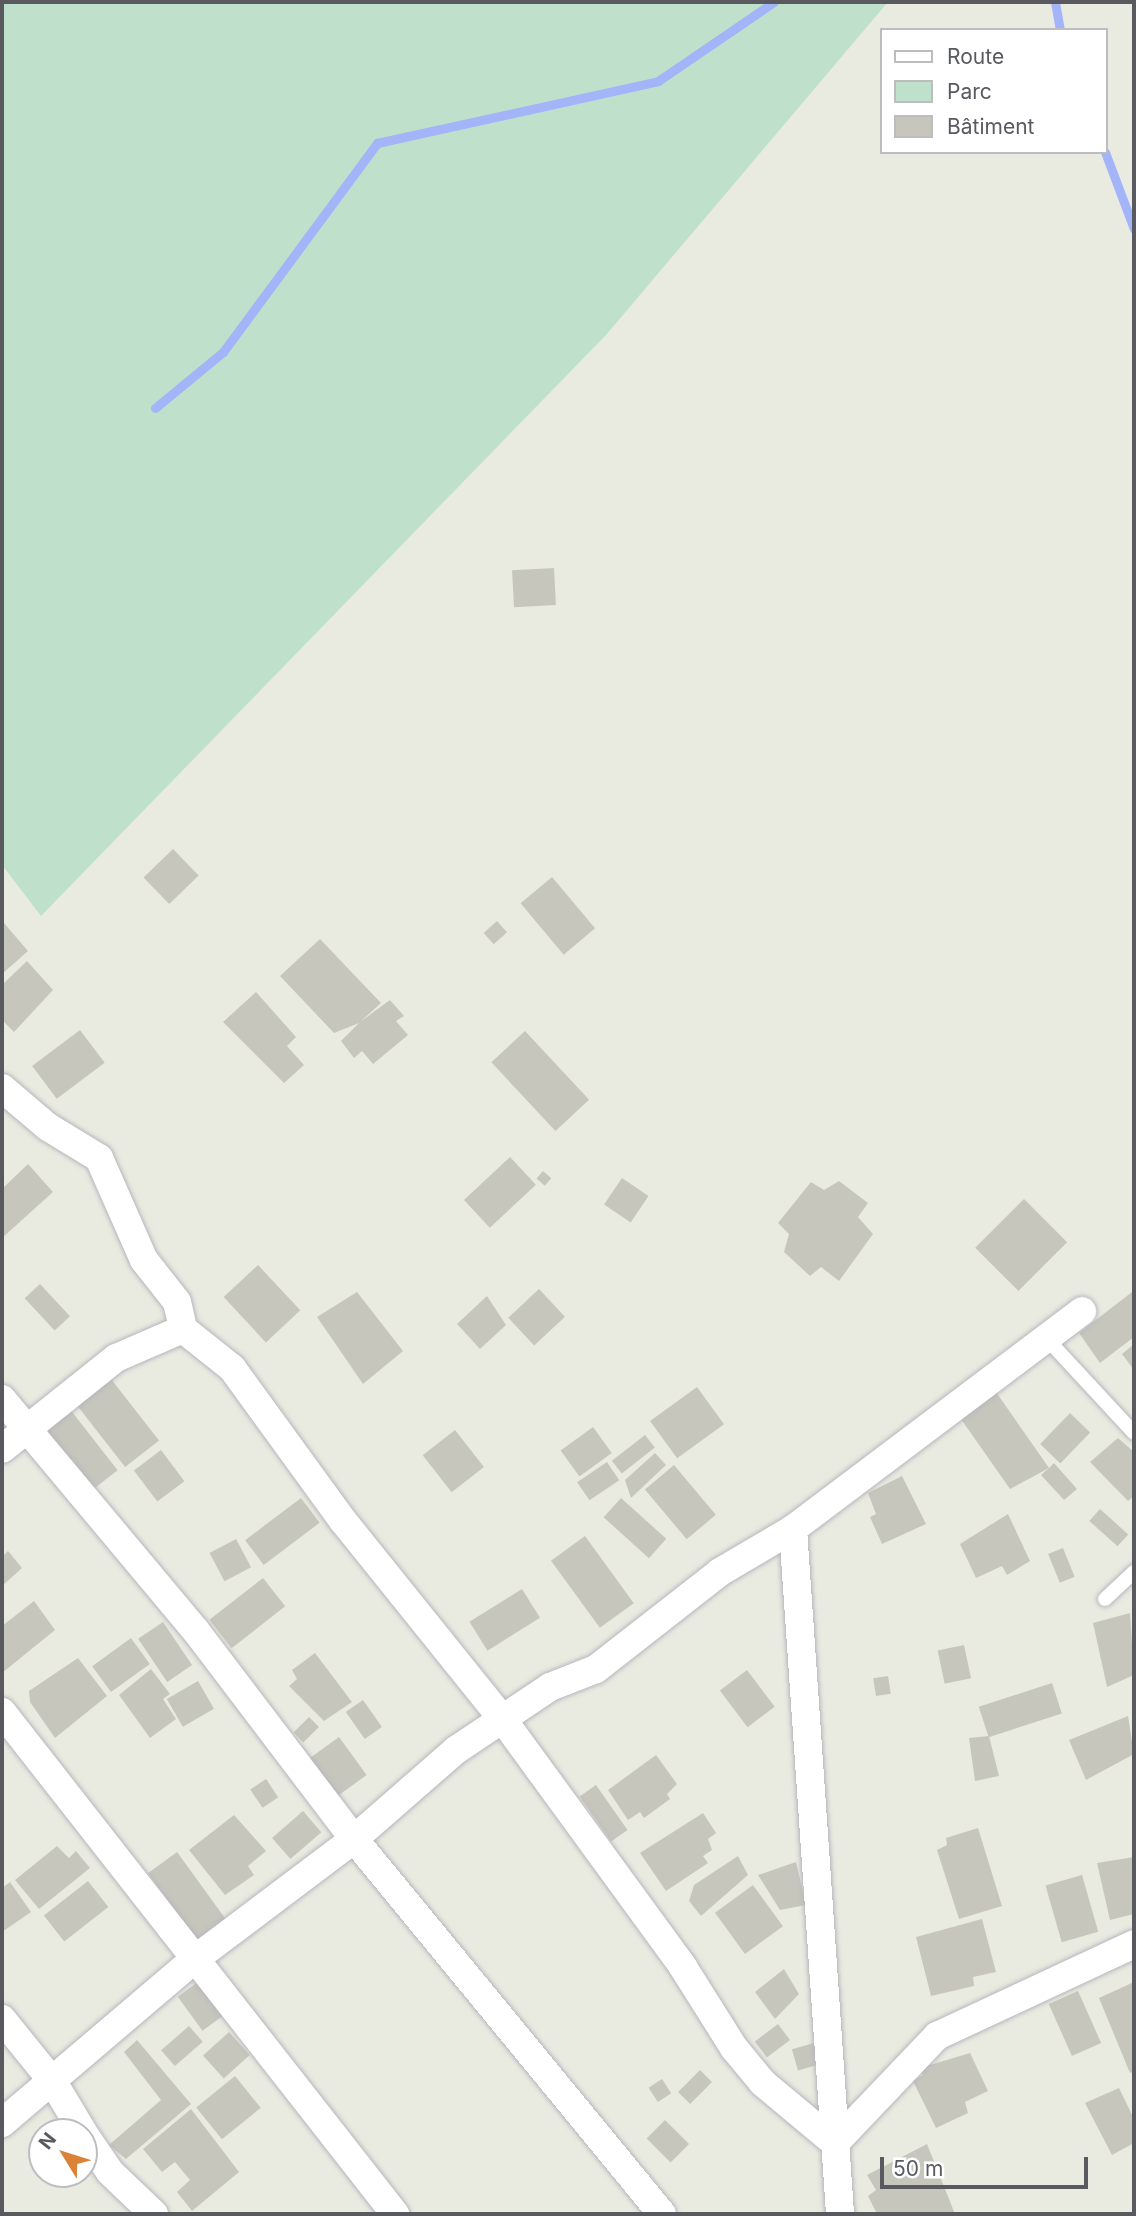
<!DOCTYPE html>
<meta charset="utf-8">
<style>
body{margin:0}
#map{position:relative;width:1136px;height:2216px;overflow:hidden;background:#e9ebe1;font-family:Inter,sans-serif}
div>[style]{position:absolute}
.green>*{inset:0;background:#bfe1cc}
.stream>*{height:9px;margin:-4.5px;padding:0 4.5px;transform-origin:4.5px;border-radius:4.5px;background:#a4b4f8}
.building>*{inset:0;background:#c6c6bd;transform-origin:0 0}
.roads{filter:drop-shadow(0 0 2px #b6b6bc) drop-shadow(0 0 2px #b6b6bc)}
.lane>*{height:14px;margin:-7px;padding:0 7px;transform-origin:7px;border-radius:7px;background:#fff}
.street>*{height:28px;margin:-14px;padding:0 14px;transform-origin:14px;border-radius:14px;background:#fff}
span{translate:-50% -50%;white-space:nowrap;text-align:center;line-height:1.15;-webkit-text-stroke:5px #fff;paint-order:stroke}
.frame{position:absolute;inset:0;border:4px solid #595a60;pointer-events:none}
.legend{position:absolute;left:880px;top:28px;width:228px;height:126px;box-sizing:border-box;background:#fff;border:2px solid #bdbdbf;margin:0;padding:9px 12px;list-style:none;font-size:21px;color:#595a60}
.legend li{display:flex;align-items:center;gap:14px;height:35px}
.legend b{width:35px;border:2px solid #bdbdbf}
.north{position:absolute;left:28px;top:2118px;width:70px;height:70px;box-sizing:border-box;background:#fff;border:2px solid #bdbdbf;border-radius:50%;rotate:308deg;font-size:19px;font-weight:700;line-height:28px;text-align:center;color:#595a60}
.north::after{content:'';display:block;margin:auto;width:24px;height:32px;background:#da8237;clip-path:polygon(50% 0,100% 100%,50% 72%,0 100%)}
.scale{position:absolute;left:880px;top:2157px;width:208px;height:32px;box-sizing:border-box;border:4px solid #595a60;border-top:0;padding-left:9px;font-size:21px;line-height:24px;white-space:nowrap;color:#595a60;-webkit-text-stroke:5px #fff;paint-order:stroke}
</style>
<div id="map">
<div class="green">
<i style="clip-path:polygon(2px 2px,888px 2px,606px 335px,41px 916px,2px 865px)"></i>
</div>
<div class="stream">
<i style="left:1055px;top:2px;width:28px;rotate:80deg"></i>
<i style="left:1105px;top:152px;width:82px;rotate:69.4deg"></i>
<i style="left:155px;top:408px;width:88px;rotate:-39.5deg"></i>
<i style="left:223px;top:352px;width:260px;rotate:-53.6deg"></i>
<i style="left:377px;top:143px;width:288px;rotate:-12.4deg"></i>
<i style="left:658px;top:81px;width:140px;rotate:-34.3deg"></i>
</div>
<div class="building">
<i style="left:554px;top:568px;width:37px;height:42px;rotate:87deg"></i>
<i style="left:173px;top:849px;width:37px;height:41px;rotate:46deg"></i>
<i style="left:552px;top:877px;width:67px;height:41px;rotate:50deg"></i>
<i style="left:497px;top:921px;width:15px;height:18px;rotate:48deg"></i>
<i style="clip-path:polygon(4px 923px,28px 951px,2px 974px,2px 925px)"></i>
<i style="clip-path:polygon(320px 939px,381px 1003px,360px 1022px,390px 1000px,404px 1016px,396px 1021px,408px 1035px,373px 1064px,362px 1051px,354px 1058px,341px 1041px,359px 1023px,334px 1033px,280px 976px)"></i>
<i style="clip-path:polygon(27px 961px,53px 990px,14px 1032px,2px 1020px,2px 985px)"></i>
<i style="clip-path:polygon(256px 992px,296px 1037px,287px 1046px,304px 1065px,284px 1083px,223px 1022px)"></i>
<i style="left:80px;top:1030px;width:41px;height:60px;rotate:53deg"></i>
<i style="left:525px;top:1031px;width:94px;height:46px;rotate:47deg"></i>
<i style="left:510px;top:1157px;width:38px;height:63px;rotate:47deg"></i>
<i style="clip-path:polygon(28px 1164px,53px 1192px,2px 1238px,2px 1189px)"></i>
<i style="left:543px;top:1171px;width:11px;height:10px;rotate:41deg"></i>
<i style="left:622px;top:1178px;width:32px;height:32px;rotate:34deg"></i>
<i style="clip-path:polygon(839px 1181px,868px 1203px,858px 1217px,873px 1234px,839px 1281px,821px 1267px,810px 1276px,784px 1252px,789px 1234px,778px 1223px,811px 1182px,824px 1190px)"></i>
<i style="left:1024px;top:1199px;width:61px;height:69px;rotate:45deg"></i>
<i style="left:258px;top:1265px;width:62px;height:47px;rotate:47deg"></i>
<i style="left:40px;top:1284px;width:44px;height:21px;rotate:47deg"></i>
<i style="left:539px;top:1289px;width:38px;height:42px;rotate:47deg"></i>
<i style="clip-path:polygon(357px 1292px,403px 1351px,363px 1384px,317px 1317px)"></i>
<i style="clip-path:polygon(1132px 1292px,1134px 1337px,1100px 1363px,1079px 1333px)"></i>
<i style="clip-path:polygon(487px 1296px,506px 1325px,480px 1349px,457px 1324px)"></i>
<i style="clip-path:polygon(1134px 1344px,1134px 1370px,1122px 1354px)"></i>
<i style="left:111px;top:1379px;width:78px;height:43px;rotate:52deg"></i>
<i style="left:697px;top:1387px;width:46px;height:58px;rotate:54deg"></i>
<i style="clip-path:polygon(996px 1392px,1049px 1468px,1054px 1463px,1077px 1489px,1064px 1500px,1041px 1475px,1049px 1468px,1010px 1489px,961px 1419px)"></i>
<i style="left:69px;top:1408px;width:79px;height:33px;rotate:52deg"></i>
<i style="left:1070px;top:1413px;width:28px;height:43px;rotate:44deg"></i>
<i style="left:593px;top:1427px;width:32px;height:40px;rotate:54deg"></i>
<i style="left:455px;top:1430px;width:47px;height:41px;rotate:52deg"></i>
<i style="left:645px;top:1435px;width:16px;height:42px;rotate:52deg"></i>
<i style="clip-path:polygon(1118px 1438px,1134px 1452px,1134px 1496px,1128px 1501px,1090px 1462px)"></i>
<i style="left:161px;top:1450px;width:39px;height:34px;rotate:53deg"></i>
<i style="clip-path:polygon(655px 1453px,666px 1465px,631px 1498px,625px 1480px)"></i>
<i style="left:607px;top:1462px;width:22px;height:36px;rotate:56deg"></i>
<i style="left:674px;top:1465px;width:65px;height:38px;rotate:50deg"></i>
<i style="clip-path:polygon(902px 1476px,926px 1524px,882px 1544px,870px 1517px,876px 1514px,868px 1493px)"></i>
<i style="left:301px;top:1498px;width:31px;height:70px;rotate:53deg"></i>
<i style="left:621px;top:1498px;width:61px;height:26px;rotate:42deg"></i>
<i style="left:1100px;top:1509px;width:38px;height:16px;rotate:42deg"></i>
<i style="clip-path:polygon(1008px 1514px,1030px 1561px,1007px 1575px,1002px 1566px,976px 1578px,960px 1544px)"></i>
<i style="left:585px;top:1536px;width:83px;height:42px;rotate:54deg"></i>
<i style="left:236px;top:1539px;width:32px;height:30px;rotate:62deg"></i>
<i style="left:1063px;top:1548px;width:31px;height:16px;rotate:68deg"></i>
<i style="clip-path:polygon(8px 1551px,22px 1568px,2px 1586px,2px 1557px)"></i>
<i style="left:263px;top:1578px;width:36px;height:68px;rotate:52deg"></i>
<i style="left:522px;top:1589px;width:34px;height:62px;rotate:58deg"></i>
<i style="clip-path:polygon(34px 1601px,55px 1630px,2px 1673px,2px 1626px)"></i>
<i style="clip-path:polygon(1130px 1613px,1134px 1675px,1107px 1687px,1093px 1623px)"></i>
<i style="left:163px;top:1622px;width:52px;height:30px;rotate:56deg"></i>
<i style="left:131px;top:1638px;width:32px;height:48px;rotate:54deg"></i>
<i style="left:964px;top:1645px;width:34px;height:27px;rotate:78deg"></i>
<i style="clip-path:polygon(315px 1653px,352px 1702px,324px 1721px,289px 1686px,297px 1679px,292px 1670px)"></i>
<i style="clip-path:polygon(78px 1658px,107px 1696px,55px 1738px,30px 1702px,29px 1691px)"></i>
<i style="clip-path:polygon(151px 1669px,170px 1694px,163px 1699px,176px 1719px,150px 1738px,119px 1695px)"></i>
<i style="left:747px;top:1670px;width:46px;height:34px;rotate:53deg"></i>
<i style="left:888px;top:1676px;width:18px;height:15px;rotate:81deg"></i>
<i style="left:198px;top:1681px;width:32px;height:36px;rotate:60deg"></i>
<i style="left:1052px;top:1683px;width:32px;height:77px;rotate:72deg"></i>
<i style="left:363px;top:1700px;width:33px;height:21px;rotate:55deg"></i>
<i style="clip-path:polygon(1128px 1716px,1134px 1754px,1086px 1780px,1069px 1740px)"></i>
<i style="left:309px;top:1717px;width:14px;height:22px;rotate:45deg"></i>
<i style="clip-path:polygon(989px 1736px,999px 1776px,975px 1781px,969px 1738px)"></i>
<i style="left:339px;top:1737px;width:47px;height:38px;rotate:54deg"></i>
<i style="clip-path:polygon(656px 1755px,677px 1784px,667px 1794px,670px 1799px,644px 1818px,640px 1812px,628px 1820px,608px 1790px)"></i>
<i style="left:266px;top:1779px;width:22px;height:19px;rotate:56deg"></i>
<i style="left:596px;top:1785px;width:55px;height:20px;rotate:55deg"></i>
<i style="left:303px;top:1811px;width:28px;height:41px;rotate:49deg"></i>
<i style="clip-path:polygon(703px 1813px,716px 1833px,708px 1839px,712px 1850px,703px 1856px,708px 1863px,666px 1891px,640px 1853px)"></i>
<i style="clip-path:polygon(234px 1815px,266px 1851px,248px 1866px,254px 1875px,225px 1895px,189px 1850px)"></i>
<i style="clip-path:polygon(978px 1828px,1002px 1906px,959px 1919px,937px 1850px,947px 1845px,946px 1838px)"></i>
<i style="clip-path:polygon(57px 1846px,69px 1858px,76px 1851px,90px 1868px,39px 1909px,15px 1880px)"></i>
<i style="left:177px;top:1852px;width:83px;height:36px;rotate:54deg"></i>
<i style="clip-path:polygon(738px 1856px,748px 1875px,701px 1916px,689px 1901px,694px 1885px)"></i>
<i style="clip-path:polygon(1134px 1857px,1134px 1914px,1110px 1920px,1097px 1863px)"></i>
<i style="clip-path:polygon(796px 1862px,806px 1905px,780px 1910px,758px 1875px)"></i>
<i style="left:1082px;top:1875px;width:59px;height:38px;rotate:74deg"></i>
<i style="left:88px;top:1881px;width:33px;height:56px;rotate:52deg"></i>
<i style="clip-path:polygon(10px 1882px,31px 1912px,2px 1932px,2px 1888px)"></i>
<i style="left:753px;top:1885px;width:51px;height:47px;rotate:54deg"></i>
<i style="clip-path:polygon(982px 1919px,996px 1972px,973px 1977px,974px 1986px,931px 1996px,916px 1937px)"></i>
<i style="clip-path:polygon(784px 1969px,799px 1994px,775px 2019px,755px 1992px)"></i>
<i style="left:198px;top:1982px;width:42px;height:25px;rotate:54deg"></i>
<i style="clip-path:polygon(1134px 1982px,1134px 2071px,1130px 2073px,1099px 1998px)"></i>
<i style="left:1078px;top:1991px;width:57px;height:32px;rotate:66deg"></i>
<i style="left:778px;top:2024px;width:20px;height:29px;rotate:53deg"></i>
<i style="left:189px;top:2026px;width:21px;height:37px;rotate:49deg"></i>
<i style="left:229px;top:2032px;width:31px;height:35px;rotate:48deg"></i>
<i style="clip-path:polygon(137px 2040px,191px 2104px,126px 2159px,109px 2145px,161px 2100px,124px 2052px)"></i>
<i style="left:814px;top:2043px;width:22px;height:23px;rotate:74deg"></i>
<i style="clip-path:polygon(970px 2053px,988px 2091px,965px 2102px,968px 2113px,936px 2128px,913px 2081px,923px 2075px,920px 2068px)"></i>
<i style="left:700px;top:2070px;width:17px;height:31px;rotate:45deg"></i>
<i style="left:235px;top:2076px;width:41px;height:50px;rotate:51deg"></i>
<i style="left:662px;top:2079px;width:17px;height:16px;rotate:57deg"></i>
<i style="clip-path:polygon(1119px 2088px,1134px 2119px,1134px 2143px,1112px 2155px,1085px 2103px)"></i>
<i style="clip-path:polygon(191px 2109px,239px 2172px,192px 2211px,177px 2192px,190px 2180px,175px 2162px,162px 2172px,143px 2149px)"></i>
<i style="left:665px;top:2120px;width:34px;height:26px;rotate:45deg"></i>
<i style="clip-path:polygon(927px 2144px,955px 2214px,877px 2214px,868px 2196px,876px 2190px,867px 2175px)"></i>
</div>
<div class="roads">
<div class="lane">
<i style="left:1046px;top:1338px;width:129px;rotate:47.2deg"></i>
<i style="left:1105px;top:1599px;width:40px;rotate:-43deg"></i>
</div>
<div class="street">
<i style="left:2px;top:1088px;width:60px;rotate:40.3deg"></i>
<i style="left:48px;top:1127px;width:60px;rotate:31.3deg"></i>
<i style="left:99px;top:1158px;width:111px;rotate:66.2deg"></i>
<i style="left:144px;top:1260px;width:53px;rotate:51.8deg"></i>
<i style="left:177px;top:1302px;width:28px;rotate:77deg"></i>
<i style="left:2px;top:1399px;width:302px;rotate:50.1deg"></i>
<i style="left:196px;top:1631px;width:261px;rotate:52.8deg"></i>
<i style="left:354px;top:1839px;width:485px;rotate:50.6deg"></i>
<i style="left:2px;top:1449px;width:146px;rotate:-38.6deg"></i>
<i style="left:116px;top:1358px;width:73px;rotate:-23.4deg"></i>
<i style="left:183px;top:1329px;width:63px;rotate:38.5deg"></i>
<i style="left:232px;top:1368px;width:190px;rotate:54deg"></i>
<i style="left:344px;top:1522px;width:250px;rotate:51.2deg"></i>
<i style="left:501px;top:1717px;width:309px;rotate:53.9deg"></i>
<i style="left:683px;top:1967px;width:96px;rotate:57.8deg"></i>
<i style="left:734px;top:2048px;width:45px;rotate:50.4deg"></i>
<i style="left:763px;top:2083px;width:94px;rotate:39.8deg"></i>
<i style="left:835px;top:2143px;width:148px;rotate:-46.4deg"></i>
<i style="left:937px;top:2036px;width:217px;rotate:-25deg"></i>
<i style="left:793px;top:1529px;width:687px;rotate:86.07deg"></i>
<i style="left:2px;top:1712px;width:638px;rotate:51.94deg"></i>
<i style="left:2px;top:2019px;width:81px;rotate:51deg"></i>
<i style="left:53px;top:2082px;width:58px;rotate:59deg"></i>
<i style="left:2px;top:2123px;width:253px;rotate:-40.4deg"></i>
<i style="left:195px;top:1959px;width:199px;rotate:-37deg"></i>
<i style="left:354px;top:1839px;width:135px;rotate:-41.1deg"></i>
<i style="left:456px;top:1750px;width:113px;rotate:-33.8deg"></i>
<i style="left:550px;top:1687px;width:49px;rotate:-21.4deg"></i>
<i style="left:596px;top:1669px;width:157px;rotate:-38deg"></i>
<i style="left:720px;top:1572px;width:85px;rotate:-30.5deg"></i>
<i style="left:793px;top:1529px;width:362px;rotate:-37deg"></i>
<i style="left:84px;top:2134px;width:46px;rotate:55.6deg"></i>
<i style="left:110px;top:2172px;width:61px;rotate:43.7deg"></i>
</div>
</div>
<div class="frame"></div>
<ul class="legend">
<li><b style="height:9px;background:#fff"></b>Route</li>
<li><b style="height:19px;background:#bfe1cc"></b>Parc</li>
<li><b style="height:19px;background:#c6c6bd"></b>Bâtiment</li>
</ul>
<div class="north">N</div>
<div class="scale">50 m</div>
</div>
